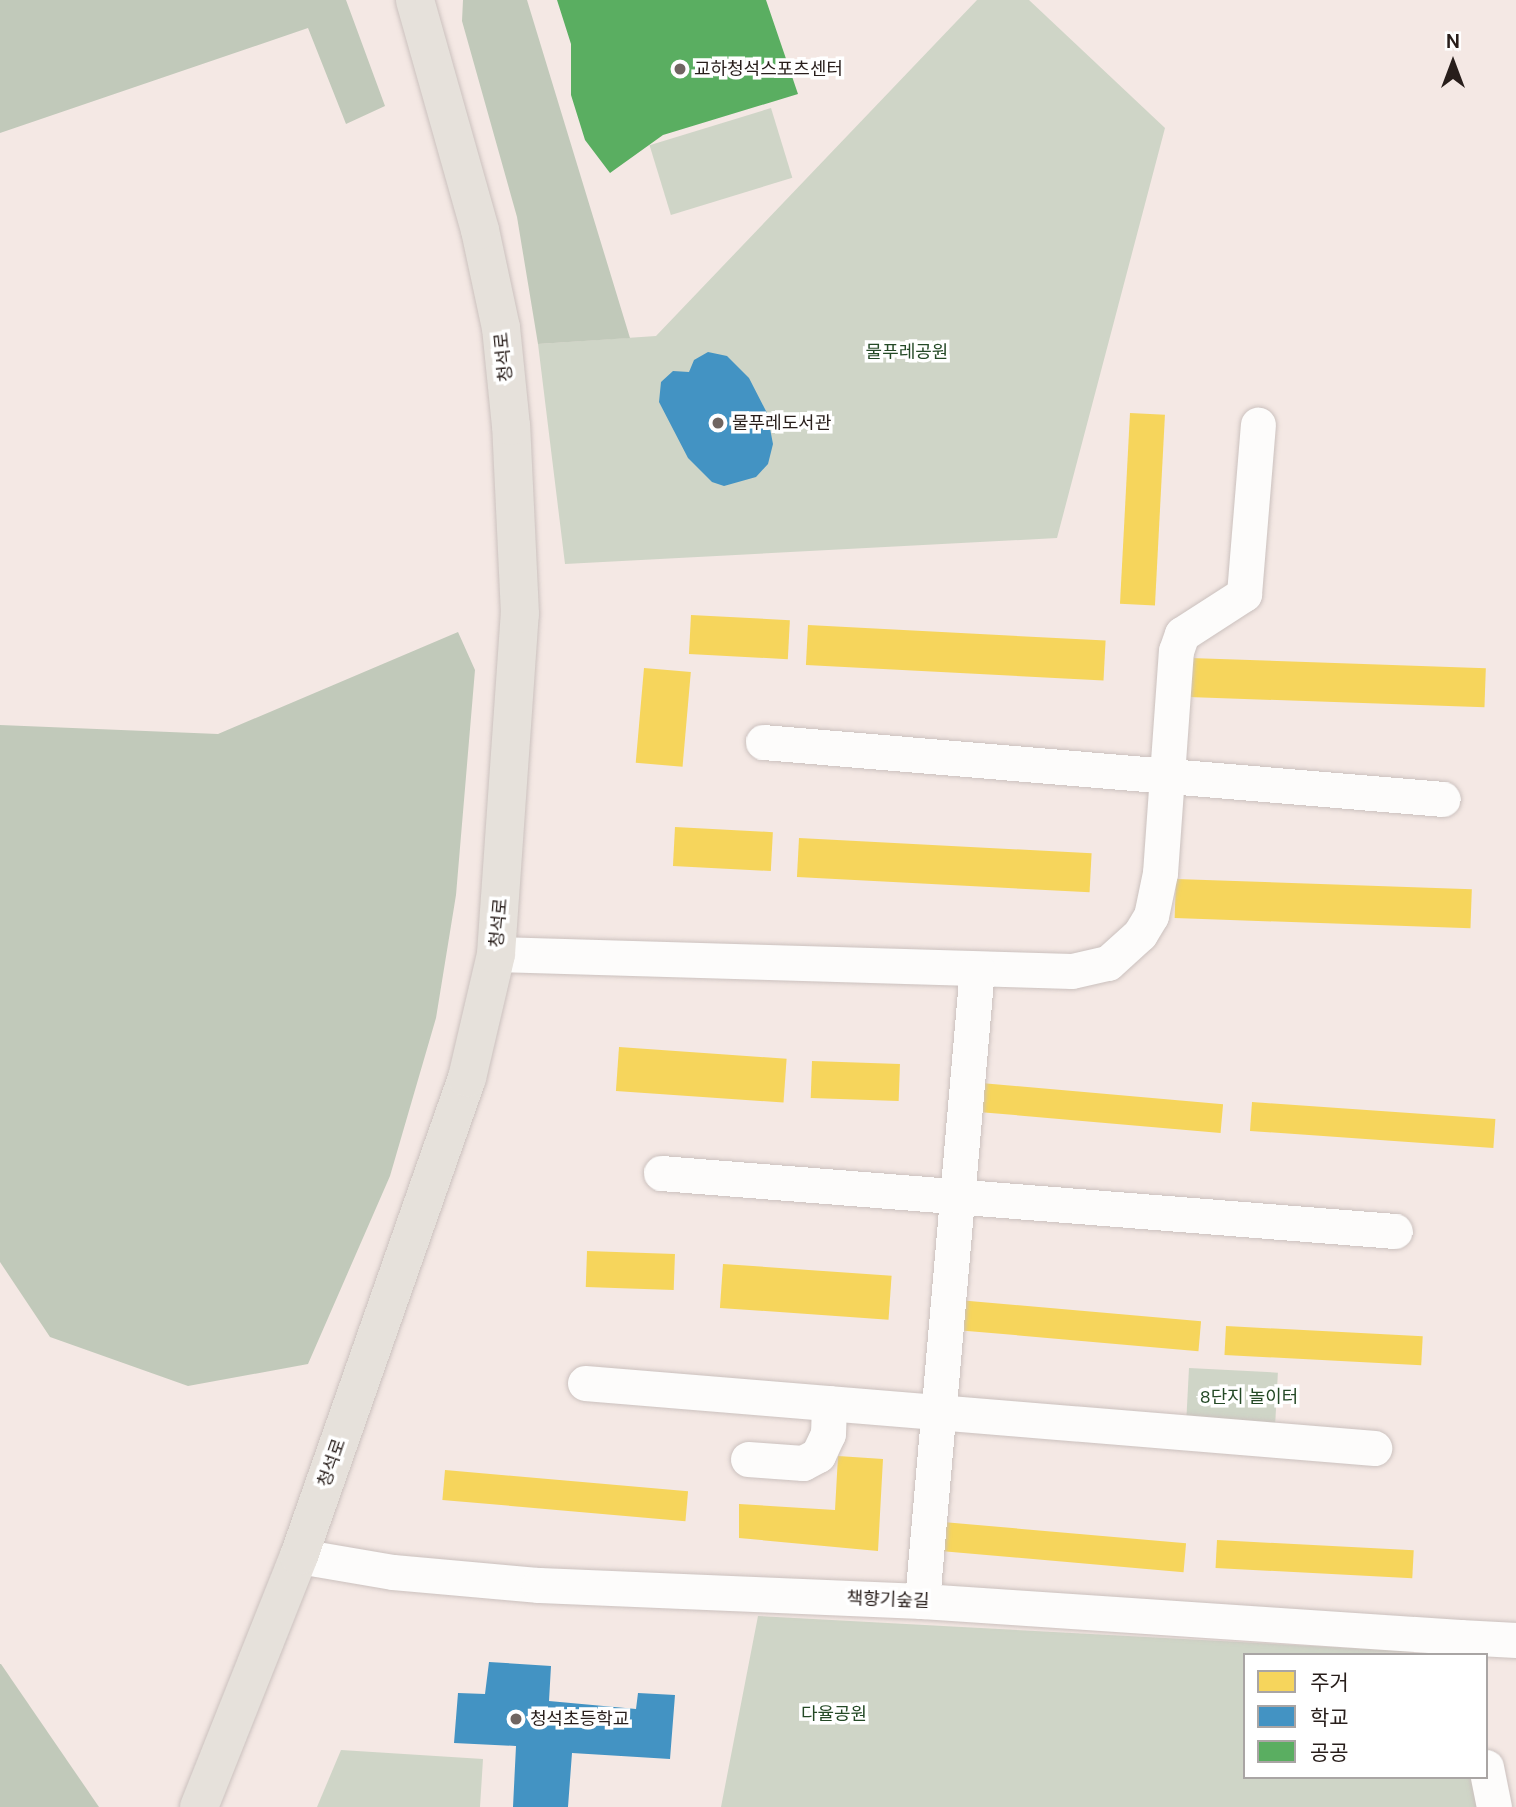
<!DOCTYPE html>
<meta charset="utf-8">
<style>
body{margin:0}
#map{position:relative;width:1516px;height:1807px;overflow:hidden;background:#f4e8e4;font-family:"DM Sans","Noto Sans KR",sans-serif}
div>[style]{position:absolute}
.green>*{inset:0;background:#cfd5c7;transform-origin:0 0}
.forest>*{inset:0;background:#c1c9ba}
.homes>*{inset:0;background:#f6d55c;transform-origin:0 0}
.schools>*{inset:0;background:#4393c3}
.public>*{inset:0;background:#5aae61}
.roads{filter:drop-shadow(0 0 2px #cbc1be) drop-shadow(0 0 2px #cbc1be)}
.minor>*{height:35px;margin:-17.5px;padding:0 17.5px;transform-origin:17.5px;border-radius:17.5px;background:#fdfcfb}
.major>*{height:38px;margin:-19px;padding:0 19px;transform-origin:19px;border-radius:19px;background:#e6e1db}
.dots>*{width:19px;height:19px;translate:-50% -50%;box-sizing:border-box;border:4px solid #fff;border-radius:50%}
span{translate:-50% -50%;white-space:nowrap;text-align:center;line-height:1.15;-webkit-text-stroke:7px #fff;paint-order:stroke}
.poi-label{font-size:18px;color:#281e1b}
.left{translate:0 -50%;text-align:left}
.park-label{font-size:18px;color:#244926}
.street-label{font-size:18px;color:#281e1b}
.legend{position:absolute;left:1243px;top:1653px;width:245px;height:126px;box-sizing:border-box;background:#fff;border:2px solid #a9a5a4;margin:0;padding:9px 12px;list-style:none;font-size:21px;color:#281e1b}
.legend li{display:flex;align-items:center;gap:14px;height:35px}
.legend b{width:35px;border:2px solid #a9a5a4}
.north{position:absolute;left:1418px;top:28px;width:70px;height:70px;-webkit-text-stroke:5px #fff;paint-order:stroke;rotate:0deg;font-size:19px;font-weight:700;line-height:28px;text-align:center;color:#281e1b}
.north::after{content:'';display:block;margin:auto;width:24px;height:32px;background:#281e1b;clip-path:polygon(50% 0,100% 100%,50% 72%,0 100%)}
</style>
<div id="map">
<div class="green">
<i style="clip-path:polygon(977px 0,1029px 0,1165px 128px,1057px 538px,565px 564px,538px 344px,656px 336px)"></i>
<i style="left:771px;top:108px;width:73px;height:127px;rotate:73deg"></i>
<i style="left:1189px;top:1368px;width:89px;height:51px;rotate:3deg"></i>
<i style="clip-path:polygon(758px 1616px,1425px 1652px,1245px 1655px,1245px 1777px,1471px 1777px,1477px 1807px,721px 1807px)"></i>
<i style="clip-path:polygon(341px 1750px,483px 1759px,480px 1807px,317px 1807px)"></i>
</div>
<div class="forest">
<i style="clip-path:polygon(0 0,346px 0,385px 106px,346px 124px,308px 28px,0 133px)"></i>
<i style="clip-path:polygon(463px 0,527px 0,630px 338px,538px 344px,517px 217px,462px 21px)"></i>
<i style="clip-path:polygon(458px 632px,475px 670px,456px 895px,436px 1018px,390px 1176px,308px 1364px,188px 1386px,50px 1337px,0 1262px,0 725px,218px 734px)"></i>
<i style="clip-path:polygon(0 1664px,1px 1664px,99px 1807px,0 1807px)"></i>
</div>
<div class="homes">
<i style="left:1130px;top:413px;width:35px;height:191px;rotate:3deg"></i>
<i style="left:691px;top:615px;width:99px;height:39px;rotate:3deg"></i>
<i style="left:808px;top:625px;width:298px;height:40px;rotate:3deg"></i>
<i style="left:1190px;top:658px;width:296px;height:39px;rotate:2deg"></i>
<i style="left:644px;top:668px;width:47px;height:95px;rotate:5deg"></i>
<i style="left:675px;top:827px;width:98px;height:39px;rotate:3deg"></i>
<i style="left:799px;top:838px;width:293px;height:39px;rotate:3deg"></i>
<i style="left:1176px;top:879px;width:296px;height:39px;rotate:2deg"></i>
<i style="left:619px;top:1047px;width:168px;height:44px;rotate:4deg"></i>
<i style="left:812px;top:1061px;width:88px;height:37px;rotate:2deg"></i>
<i style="left:981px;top:1083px;width:243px;height:29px;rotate:5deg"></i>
<i style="left:1252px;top:1102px;width:244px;height:29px;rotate:4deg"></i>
<i style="left:587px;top:1251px;width:88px;height:36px;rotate:2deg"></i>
<i style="left:723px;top:1264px;width:169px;height:44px;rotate:4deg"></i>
<i style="left:958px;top:1300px;width:244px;height:30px;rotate:5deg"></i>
<i style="left:1226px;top:1326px;width:197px;height:29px;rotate:3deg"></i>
<i style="clip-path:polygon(838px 1456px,883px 1459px,878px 1551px,739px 1538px,739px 1504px,835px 1510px)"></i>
<i style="left:445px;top:1470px;width:244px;height:30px;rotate:5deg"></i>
<i style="left:943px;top:1522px;width:244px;height:29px;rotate:5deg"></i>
<i style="left:1217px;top:1540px;width:197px;height:28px;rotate:3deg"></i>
</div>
<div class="schools">
<i style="clip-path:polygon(708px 352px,727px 356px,749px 378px,767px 413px,773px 444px,768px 464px,756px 477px,724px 486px,712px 482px,688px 458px,659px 402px,661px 382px,673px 371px,689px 372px,694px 360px)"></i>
<i style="clip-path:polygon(489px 1662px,551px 1666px,549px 1701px,636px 1709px,638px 1693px,675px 1695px,670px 1759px,572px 1753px,568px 1807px,513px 1807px,516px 1746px,454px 1743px,458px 1693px,485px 1694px)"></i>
</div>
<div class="public">
<i style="clip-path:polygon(557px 0,766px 0,798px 94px,663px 135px,610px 173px,585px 140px,571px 95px,571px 44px)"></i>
</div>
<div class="roads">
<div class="minor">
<i style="left:763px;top:742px;width:682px;rotate:4.79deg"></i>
<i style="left:496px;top:954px;width:576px;rotate:1.69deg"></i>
<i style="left:1072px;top:971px;width:37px;rotate:-13deg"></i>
<i style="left:1108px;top:963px;width:43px;rotate:-42.2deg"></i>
<i style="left:1140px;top:934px;width:21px;rotate:-59deg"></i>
<i style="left:1151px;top:916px;width:44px;rotate:-78.2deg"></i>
<i style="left:1160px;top:873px;width:223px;rotate:-85.9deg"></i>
<i style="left:1176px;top:651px;width:18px;rotate:-71deg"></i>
<i style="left:1182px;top:634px;width:74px;rotate:-32.8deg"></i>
<i style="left:1244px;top:594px;width:170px;rotate:-85.3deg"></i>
<i style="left:661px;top:1173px;width:736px;rotate:4.52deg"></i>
<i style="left:585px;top:1383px;width:792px;rotate:4.71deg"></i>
<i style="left:748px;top:1459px;width:55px;rotate:4.2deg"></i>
<i style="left:803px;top:1463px;width:17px;rotate:-28deg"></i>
<i style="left:818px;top:1455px;width:23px;rotate:-65deg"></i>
<i style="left:828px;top:1434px;width:31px;rotate:-88deg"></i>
<i style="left:299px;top:1556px;width:95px;rotate:9.7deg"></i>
<i style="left:393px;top:1572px;width:147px;rotate:5.1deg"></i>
<i style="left:539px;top:1585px;width:383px;rotate:2.4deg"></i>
<i style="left:922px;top:1601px;width:539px;rotate:3.83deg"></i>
<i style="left:1460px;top:1637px;width:18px;rotate:81deg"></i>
<i style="left:922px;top:1601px;width:634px;rotate:-85.03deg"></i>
<i style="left:1460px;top:1637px;width:56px;rotate:3.1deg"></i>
<i style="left:1486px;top:1767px;width:41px;rotate:78.7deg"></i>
</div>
<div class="major">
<i style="left:199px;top:1807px;width:270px;rotate:-68.3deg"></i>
<i style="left:299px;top:1556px;width:507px;rotate:-70.64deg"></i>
<i style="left:467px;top:1078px;width:127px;rotate:-76.8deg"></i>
<i style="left:496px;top:954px;width:341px;rotate:-86deg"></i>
<i style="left:520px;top:614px;width:188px;rotate:-92.7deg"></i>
<i style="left:511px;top:426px;width:99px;rotate:-95.8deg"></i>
<i style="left:501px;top:328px;width:100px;rotate:-102.1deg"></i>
<i style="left:480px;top:230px;width:239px;rotate:-105.8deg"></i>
</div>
</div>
<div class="dots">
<i style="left:680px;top:69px;background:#6f6561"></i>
<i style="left:718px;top:423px;background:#6f6561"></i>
<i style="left:516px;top:1719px;background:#6f6561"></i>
</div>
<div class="poi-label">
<span class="left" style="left:694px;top:69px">교하청석스포츠센터</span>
<span class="left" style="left:732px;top:423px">물푸레도서관</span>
<span class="left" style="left:530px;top:1719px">청석초등학교</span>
</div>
<div class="park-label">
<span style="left:907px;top:352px">물푸레공원</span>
<span style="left:1249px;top:1397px">8단지 놀이터</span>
<span style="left:834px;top:1714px">다율공원</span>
</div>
<div class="street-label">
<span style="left:504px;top:357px;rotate:-96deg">청석로</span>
<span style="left:499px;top:923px;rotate:-85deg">청석로</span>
<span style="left:332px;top:1463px;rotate:-71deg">청석로</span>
<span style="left:888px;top:1600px;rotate:2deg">책향기숲길</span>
</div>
<ul class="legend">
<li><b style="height:19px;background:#f6d55c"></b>주거</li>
<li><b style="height:19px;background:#4393c3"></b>학교</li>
<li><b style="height:19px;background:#5aae61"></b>공공</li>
</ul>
<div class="north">N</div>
</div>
